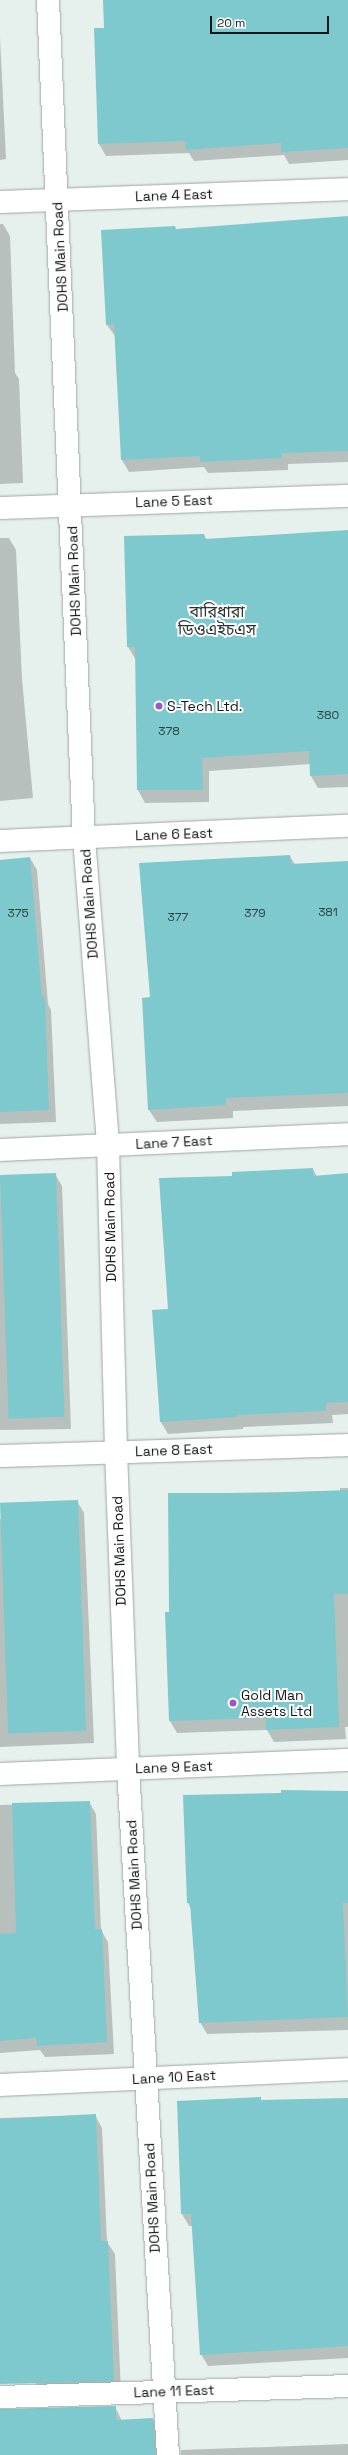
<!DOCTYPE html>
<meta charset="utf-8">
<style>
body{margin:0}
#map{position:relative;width:348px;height:2455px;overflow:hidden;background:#e6f0ed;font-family:"Space Grotesk","Noto Sans Bengali",sans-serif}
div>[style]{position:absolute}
.shadow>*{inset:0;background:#0003}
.building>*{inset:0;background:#7dc9cd;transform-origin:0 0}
.roads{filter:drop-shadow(0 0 1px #9ea7a4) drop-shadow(0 0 1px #9ea7a4)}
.minor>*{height:22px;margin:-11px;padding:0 11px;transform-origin:11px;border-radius:11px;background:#fff}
.dots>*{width:11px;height:11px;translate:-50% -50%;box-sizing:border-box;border:2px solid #fff;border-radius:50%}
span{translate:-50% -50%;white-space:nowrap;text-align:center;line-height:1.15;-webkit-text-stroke:4px #fff;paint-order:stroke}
.number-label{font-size:12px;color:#2d4343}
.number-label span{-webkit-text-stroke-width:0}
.street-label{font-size:14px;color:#121615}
.poi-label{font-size:14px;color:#121615}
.left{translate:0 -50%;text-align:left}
.quarter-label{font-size:16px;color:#2d3532}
.scale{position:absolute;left:210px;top:16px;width:119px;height:18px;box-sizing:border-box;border:2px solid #121615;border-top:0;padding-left:5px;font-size:12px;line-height:14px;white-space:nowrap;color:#121615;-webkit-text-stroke:3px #fff;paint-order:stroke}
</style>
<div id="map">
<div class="shadow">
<i style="clip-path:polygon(104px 0,348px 0,348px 160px,289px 164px,284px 155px,194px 161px,189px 153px,106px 156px,99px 144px,95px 29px,105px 29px)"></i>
<i style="clip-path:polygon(0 37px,6px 159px,0 160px)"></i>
<i style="clip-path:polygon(348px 218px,348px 462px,288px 464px,288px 470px,208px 473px,204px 467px,129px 472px,122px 460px,115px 336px,107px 325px,176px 230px)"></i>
<i style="clip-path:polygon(0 224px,3px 224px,10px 236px,15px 373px,19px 379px,23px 483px,0 484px)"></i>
<i style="clip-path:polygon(348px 531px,348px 787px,318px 788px,311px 776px,311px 764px,209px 771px,209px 802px,145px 803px,138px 790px,136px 660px,128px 647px,204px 535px,207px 540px)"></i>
<i style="clip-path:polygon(0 538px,9px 538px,16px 550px,22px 679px,33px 798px,0 801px)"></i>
<i style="clip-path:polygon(290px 856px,295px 865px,348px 862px,348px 1106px,233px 1111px,233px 1118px,157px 1122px,149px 1110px,151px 998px)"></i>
<i style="clip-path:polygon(30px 858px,37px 870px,48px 1004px,51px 1010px,56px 1122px,0 1124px,0 861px)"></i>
<i style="clip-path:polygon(313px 1169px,317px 1177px,348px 1174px,348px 1414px,332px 1415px,333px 1423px,243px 1427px,243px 1429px,168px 1434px,161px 1422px,153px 1311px,169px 1309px,233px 1177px)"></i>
<i style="clip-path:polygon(55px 1174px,62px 1186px,71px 1429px,0 1430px,0 1176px)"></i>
<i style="clip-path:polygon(340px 1488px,348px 1488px,348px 1727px,345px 1727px,346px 1739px,274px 1742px,267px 1730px,177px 1733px,170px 1721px,169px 1494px,340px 1491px)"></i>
<i style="clip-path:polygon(77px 1501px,84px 1513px,94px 1743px,0 1747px,0 1519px)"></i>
<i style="clip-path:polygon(282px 1791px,348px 1791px,348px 2030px,207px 2034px,200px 2022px,191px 1909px,188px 1903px)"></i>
<i style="clip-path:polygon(89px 1802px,96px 1814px,101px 1930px,108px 1942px,114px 2054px,45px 2057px,40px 2050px,0 2053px,0 1805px)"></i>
<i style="clip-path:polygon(348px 2099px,348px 2358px,208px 2366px,201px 2354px,193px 2226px,189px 2226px,182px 2214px,262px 2101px)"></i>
<i style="clip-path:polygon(95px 2115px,102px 2128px,107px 2242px,115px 2254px,121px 2393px,42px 2395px,35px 2382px,0 2383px,0 2118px)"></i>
<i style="clip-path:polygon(115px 2407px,122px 2421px,153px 2419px,160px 2431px,161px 2455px,0 2455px,0 2425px)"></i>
<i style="clip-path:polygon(348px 2444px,348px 2455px,181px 2455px,181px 2450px)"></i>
</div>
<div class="building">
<i style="clip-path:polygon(103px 0,348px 0,348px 148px,281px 152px,281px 143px,186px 150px,185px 141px,98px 144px,94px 28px,104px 28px)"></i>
<i style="clip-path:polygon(348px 216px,348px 451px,281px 453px,282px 458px,200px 462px,200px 456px,121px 460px,114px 324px,106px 325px,101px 230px,175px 226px,176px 229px)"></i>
<i style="clip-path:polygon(348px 530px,348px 774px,310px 776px,309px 751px,202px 758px,203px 790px,137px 790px,135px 647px,127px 647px,124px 536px,204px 534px,205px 539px)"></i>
<i style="clip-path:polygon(290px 855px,291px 864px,348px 861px,348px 1093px,226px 1098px,226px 1105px,148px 1110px,142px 998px,150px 997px,139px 863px)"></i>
<i style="clip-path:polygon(30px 857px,42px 997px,45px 997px,49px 1110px,0 1112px,0 860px)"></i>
<i style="clip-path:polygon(313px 1168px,313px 1176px,348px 1173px,348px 1402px,326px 1403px,326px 1411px,237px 1415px,237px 1417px,160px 1422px,152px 1310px,168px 1309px,159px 1178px,232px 1176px,232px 1172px)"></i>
<i style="left:56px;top:1173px;width:244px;height:56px;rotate:88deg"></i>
<i style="clip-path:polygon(348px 1490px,348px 1594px,334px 1594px,339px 1727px,266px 1730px,266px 1718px,169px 1721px,165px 1612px,169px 1612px,168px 1493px,270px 1493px)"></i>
<i style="left:78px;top:1500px;width:231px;height:78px;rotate:88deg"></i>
<i style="clip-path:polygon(281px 1790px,348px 1791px,348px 1903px,343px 1903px,348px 2017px,199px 2023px,190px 1903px,187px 1903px,183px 1795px,281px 1793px)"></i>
<i style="clip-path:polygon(90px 1801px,95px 1929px,102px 1929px,107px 2042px,37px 2046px,36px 2038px,0 2041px,0 1934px,16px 1933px,12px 1803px)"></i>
<i style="clip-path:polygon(261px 2097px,261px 2100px,348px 2098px,348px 2346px,200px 2355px,191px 2214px,181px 2214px,177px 2101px)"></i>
<i style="clip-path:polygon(96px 2114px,101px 2241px,108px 2241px,114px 2381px,0 2384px,0 2119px)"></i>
<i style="clip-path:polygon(116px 2406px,116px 2420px,153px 2418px,155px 2455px,0 2455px,0 2409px)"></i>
</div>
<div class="roads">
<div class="minor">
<i style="left:48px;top:0;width:839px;rotate:87.54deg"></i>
<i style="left:84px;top:838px;width:308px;rotate:85.5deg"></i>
<i style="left:108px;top:1145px;width:307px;rotate:88.5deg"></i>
<i style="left:116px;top:1452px;width:316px;rotate:87.8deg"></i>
<i style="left:128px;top:1768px;width:688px;rotate:86.67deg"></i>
<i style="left:0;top:202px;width:348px;rotate:-2.1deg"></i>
<i style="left:0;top:508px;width:348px;rotate:-2deg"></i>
<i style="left:0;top:841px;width:348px;rotate:-2.5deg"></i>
<i style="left:0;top:1150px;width:348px;rotate:-2.6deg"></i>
<i style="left:0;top:1456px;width:348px;rotate:-1.8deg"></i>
<i style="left:0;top:1774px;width:348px;rotate:-2.3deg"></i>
<i style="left:0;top:2085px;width:348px;rotate:-2.6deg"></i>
<i style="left:0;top:2397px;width:348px;rotate:-1.8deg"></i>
</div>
</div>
<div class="dots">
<i style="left:159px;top:706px;background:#a054c6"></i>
<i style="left:233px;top:1703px;background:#a054c6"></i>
</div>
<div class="number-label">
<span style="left:328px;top:716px">380</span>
<span style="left:169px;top:732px">378</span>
<span style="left:328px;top:913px">381</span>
<span style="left:18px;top:914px">375</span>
<span style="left:255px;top:914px">379</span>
<span style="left:178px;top:918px">377</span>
</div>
<div class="street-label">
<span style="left:174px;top:195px;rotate:-2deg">Lane 4 East</span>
<span style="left:60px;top:257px;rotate:-93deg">DOHS Main Road</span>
<span style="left:174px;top:501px;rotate:-2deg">Lane 5 East</span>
<span style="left:74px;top:581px;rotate:-92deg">DOHS Main Road</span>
<span style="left:174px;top:834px;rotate:-2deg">Lane 6 East</span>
<span style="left:89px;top:904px;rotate:-94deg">DOHS Main Road</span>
<span style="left:174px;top:1142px;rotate:-3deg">Lane 7 East</span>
<span style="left:110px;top:1227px;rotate:-91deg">DOHS Main Road</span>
<span style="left:174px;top:1450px;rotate:-2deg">Lane 8 East</span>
<span style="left:119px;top:1551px;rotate:-92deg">DOHS Main Road</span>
<span style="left:174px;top:1767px;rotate:-2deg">Lane 9 East</span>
<span style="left:134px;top:1875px;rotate:-93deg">DOHS Main Road</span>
<span style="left:174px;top:2077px;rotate:-3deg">Lane 10 East</span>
<span style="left:152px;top:2198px;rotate:-93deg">DOHS Main Road</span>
<span style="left:174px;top:2391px;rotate:-2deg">Lane 11 East</span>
</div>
<div class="poi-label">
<span class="left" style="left:167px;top:706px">S-Tech Ltd.</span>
<span class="left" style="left:241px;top:1703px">Gold Man<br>Assets Ltd</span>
</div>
<div class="quarter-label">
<span style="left:217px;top:621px">বারিধারা<br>ডিওএইচএস</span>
</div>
<div class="scale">20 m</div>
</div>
